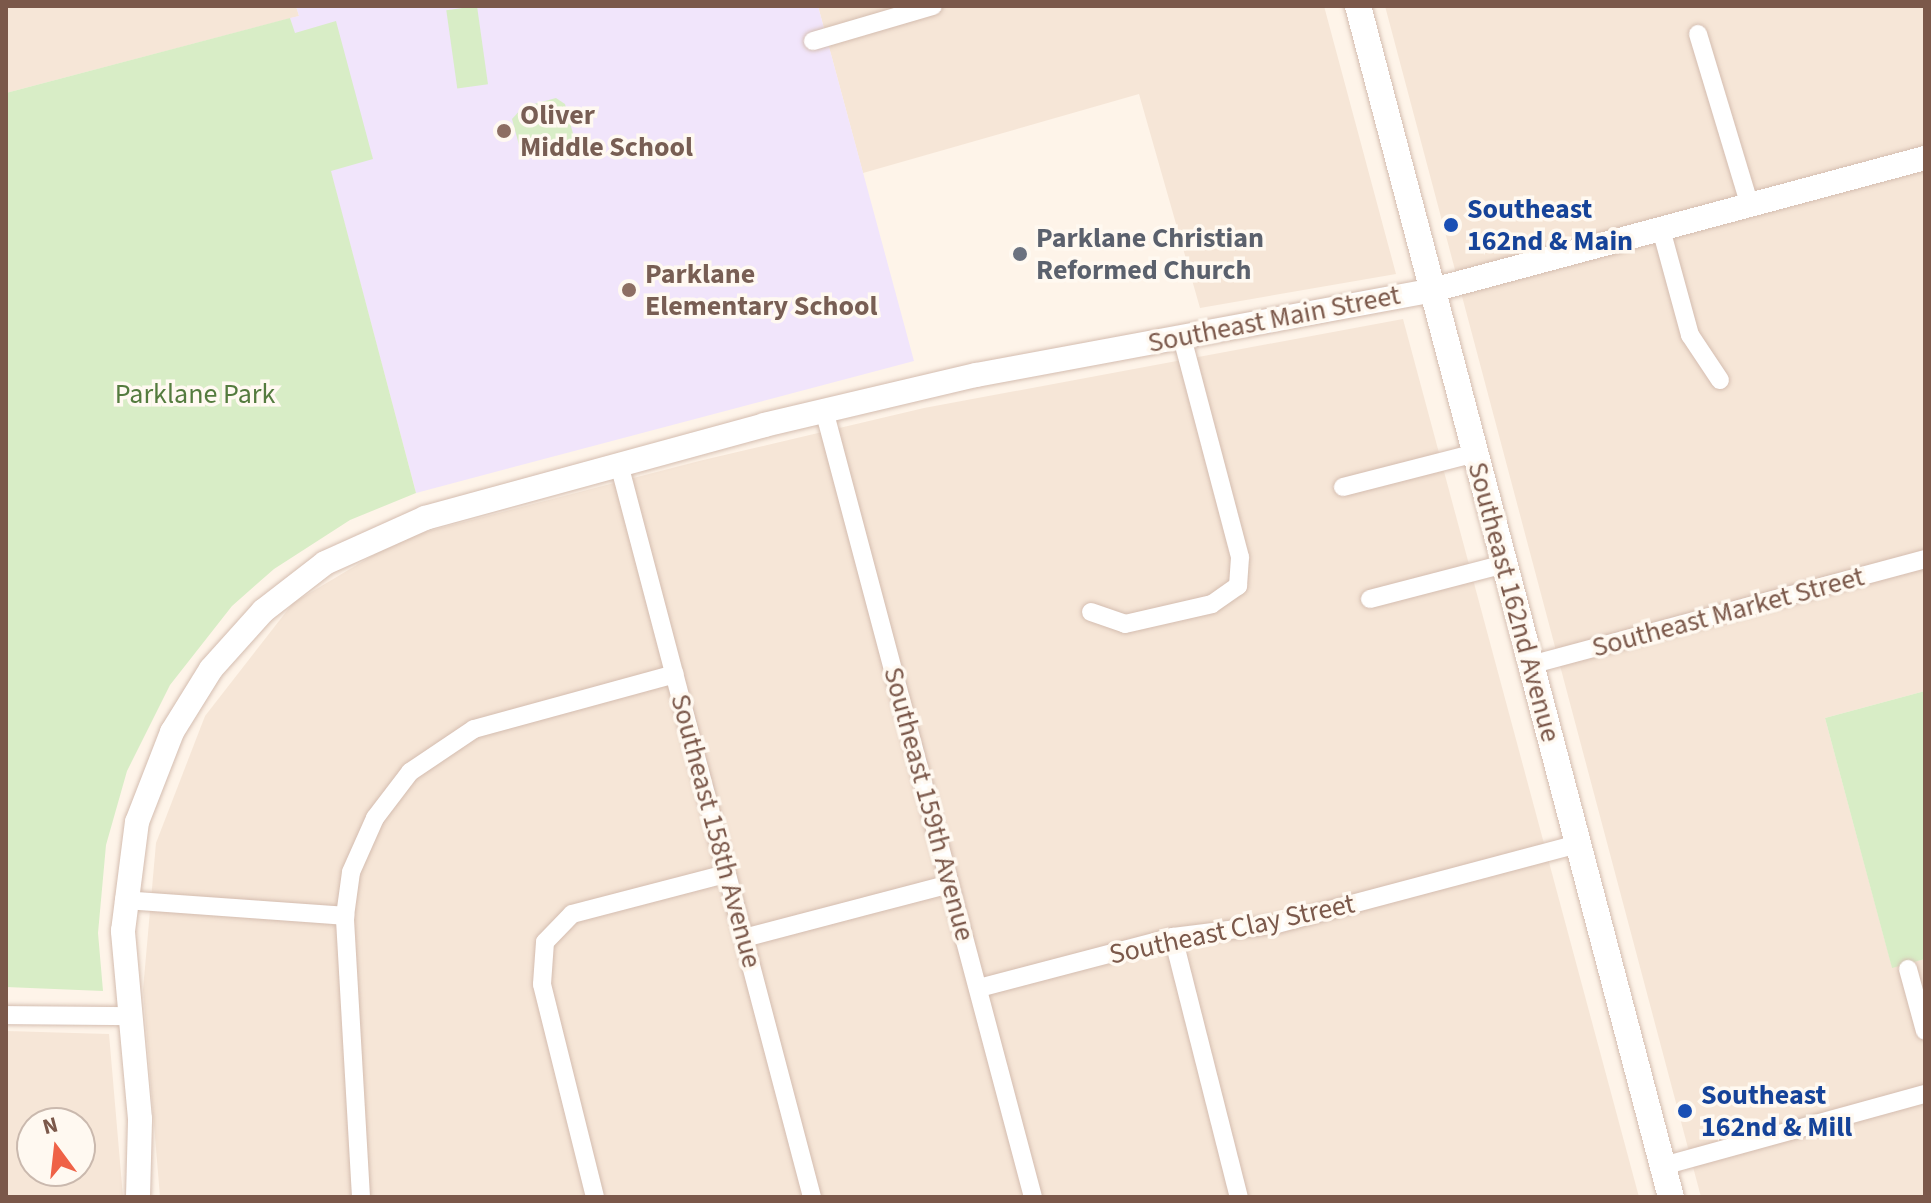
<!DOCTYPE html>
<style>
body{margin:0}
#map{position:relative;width:1931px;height:1203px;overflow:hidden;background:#fef4e9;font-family:"Source Sans 3",sans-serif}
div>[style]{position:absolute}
.residential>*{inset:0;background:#f6e6d7}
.education>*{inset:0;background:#f1e5fb}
.green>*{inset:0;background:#d8edc6;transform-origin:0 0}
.roads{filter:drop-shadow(0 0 2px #d4bdb0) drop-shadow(0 0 2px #d4bdb0)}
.minor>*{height:18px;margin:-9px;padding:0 9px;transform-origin:9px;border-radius:9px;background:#fff}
.tertiary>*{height:24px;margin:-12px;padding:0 12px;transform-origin:12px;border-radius:12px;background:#fff}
.secondary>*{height:26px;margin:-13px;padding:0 13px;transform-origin:13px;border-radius:13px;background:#fff}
.dots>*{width:22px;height:22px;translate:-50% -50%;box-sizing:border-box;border:4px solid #fff9f1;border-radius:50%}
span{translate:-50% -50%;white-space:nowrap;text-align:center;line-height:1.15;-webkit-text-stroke:7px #fff9f1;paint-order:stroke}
.education-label{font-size:28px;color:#785e54;font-weight:700}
.left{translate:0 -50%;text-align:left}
.transit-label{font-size:28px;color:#164399;font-weight:700}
.worship-label{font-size:28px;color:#5b616d;font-weight:700}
.street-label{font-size:28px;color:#7b584a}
.park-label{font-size:28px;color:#547b3e}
.frame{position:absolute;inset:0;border:8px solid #7b584a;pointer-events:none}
.north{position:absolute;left:16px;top:1107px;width:80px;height:80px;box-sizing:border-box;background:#fff9f1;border:2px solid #cab9ae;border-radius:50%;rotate:345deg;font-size:22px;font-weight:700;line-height:32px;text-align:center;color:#7b584a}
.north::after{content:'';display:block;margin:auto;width:28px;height:36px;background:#ef6247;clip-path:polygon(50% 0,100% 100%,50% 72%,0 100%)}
</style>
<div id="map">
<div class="residential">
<i style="clip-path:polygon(6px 6px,296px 6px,299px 16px,6px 93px)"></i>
<i style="clip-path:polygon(818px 6px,1324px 6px,1396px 274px,1200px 308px,1139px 94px,863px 173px)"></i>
<i style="clip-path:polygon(1385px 6px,1925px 6px,1925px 691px,1825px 718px,1892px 967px,1925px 959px,1925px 1197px,1701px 1197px)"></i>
<i style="clip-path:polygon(1403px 319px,1639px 1197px,160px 1197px,143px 990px,156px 843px,205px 716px,293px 603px,402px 538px,699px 461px,924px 408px)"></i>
<i style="clip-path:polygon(evenodd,6px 1031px,109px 1034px,123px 1197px,6px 1197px,6px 1031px,80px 1123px,80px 1171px,32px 1171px,32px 1123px,80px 1123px)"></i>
</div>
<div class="education">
<i style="clip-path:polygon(296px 6px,818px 6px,914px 361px,416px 493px,290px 18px,299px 16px)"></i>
</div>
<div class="green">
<i style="left:477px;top:6px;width:79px;height:31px;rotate:82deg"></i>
<i style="clip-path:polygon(290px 18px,295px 33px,336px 21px,373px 159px,331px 171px,416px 493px,350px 520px,274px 569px,232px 606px,170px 685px,127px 771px,106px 845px,98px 933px,103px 991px,6px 987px,6px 93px)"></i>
<i style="clip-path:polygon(556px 98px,565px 104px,575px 141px,522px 156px,512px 119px,523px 107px)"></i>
<i style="clip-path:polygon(1925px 691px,1925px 959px,1892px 968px,1825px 718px)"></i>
</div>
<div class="roads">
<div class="minor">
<i style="left:1698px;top:34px;width:180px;rotate:73.2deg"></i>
<i style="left:813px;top:41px;width:125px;rotate:-16.3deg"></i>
<i style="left:1661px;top:229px;width:110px;rotate:74.7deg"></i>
<i style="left:1690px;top:335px;width:54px;rotate:56.3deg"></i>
<i style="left:824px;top:410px;width:814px;rotate:75.13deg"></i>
<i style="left:619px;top:464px;width:758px;rotate:75.25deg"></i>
<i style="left:1343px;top:487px;width:136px;rotate:-14.4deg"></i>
<i style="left:1370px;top:599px;width:138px;rotate:-14.6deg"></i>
<i style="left:1091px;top:612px;width:36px;rotate:19deg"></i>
<i style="left:1125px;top:624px;width:89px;rotate:-12.9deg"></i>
<i style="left:1212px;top:604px;width:32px;rotate:-35deg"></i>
<i style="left:1238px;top:586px;width:29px;rotate:-86deg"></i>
<i style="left:1240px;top:557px;width:228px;rotate:-104.8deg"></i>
<i style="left:1530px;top:665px;width:409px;rotate:-15deg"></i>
<i style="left:124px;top:900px;width:222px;rotate:4.1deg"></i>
<i style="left:1173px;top:937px;width:268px;rotate:75.8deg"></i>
<i style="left:744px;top:938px;width:213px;rotate:-14.7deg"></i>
<i style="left:1908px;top:969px;width:64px;rotate:74.7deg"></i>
<i style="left:979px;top:988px;width:201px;rotate:-14.7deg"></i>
<i style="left:1173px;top:937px;width:105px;rotate:-7.1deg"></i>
<i style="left:1277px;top:924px;width:311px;rotate:-14.9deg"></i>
<i style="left:6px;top:1015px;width:124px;rotate:0.5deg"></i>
<i style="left:1663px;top:1166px;width:272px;rotate:-15.4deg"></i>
<i style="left:361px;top:1197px;width:281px;rotate:-93.3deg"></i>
<i style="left:345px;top:916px;width:44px;rotate:-82.2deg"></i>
<i style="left:351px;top:872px;width:59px;rotate:-66deg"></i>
<i style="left:375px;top:818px;width:58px;rotate:-52.7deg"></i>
<i style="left:410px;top:772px;width:77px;rotate:-33.9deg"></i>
<i style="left:474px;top:729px;width:208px;rotate:-15.3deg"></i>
<i style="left:595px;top:1197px;width:219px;rotate:-104deg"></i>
<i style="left:542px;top:984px;width:42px;rotate:-85.9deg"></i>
<i style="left:545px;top:942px;width:39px;rotate:-46deg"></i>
<i style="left:572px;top:914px;width:159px;rotate:-14.6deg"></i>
</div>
<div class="tertiary">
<i style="left:138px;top:1197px;width:78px;rotate:-88.5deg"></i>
<i style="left:140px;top:1119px;width:189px;rotate:-95.2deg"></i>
<i style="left:123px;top:931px;width:110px;rotate:-82.7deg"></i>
<i style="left:137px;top:822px;width:97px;rotate:-68.7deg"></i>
<i style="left:172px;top:732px;width:74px;rotate:-58.2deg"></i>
<i style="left:211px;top:669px;width:78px;rotate:-48.1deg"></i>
<i style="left:263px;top:611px;width:78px;rotate:-37.7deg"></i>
<i style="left:325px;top:563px;width:110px;rotate:-24.2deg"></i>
<i style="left:425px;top:518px;width:352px;rotate:-15.3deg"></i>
<i style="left:764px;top:425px;width:218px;rotate:-13.3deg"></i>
<i style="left:976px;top:375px;width:465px;rotate:-10.5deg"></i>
<i style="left:1433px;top:290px;width:509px;rotate:-15.02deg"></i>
</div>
<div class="secondary">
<i style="left:1358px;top:6px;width:1231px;rotate:75.28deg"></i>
</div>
</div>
<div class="dots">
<i style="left:504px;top:131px;background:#8d6e63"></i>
<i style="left:1451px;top:225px;background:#1a4fb4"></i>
<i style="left:1020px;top:254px;background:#6b7280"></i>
<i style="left:629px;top:290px;background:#8d6e63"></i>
<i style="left:1685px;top:1111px;background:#1a4fb4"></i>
</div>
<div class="education-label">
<span class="left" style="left:520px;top:131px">Oliver<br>Middle School</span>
<span class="left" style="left:645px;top:290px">Parklane<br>Elementary School</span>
</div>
<div class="transit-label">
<span class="left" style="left:1467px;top:225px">Southeast<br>162nd &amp; Main</span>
<span class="left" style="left:1701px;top:1111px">Southeast<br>162nd &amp; Mill</span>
</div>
<div class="worship-label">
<span class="left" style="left:1036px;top:254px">Parklane Christian<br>Reformed Church</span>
</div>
<div class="street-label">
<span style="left:1274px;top:319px;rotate:-11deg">Southeast Main Street</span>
<span style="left:1514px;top:602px;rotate:75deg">Southeast 162nd Avenue</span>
<span style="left:1728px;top:612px;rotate:-15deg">Southeast Market Street</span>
<span style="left:929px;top:804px;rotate:75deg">Southeast 159th Avenue</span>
<span style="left:716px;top:831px;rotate:75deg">Southeast 158th Avenue</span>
<span style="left:1232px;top:929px;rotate:-12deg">Southeast Clay Street</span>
</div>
<div class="park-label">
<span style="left:195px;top:394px">Parklane Park</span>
</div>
<div class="frame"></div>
<div class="north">N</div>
</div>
